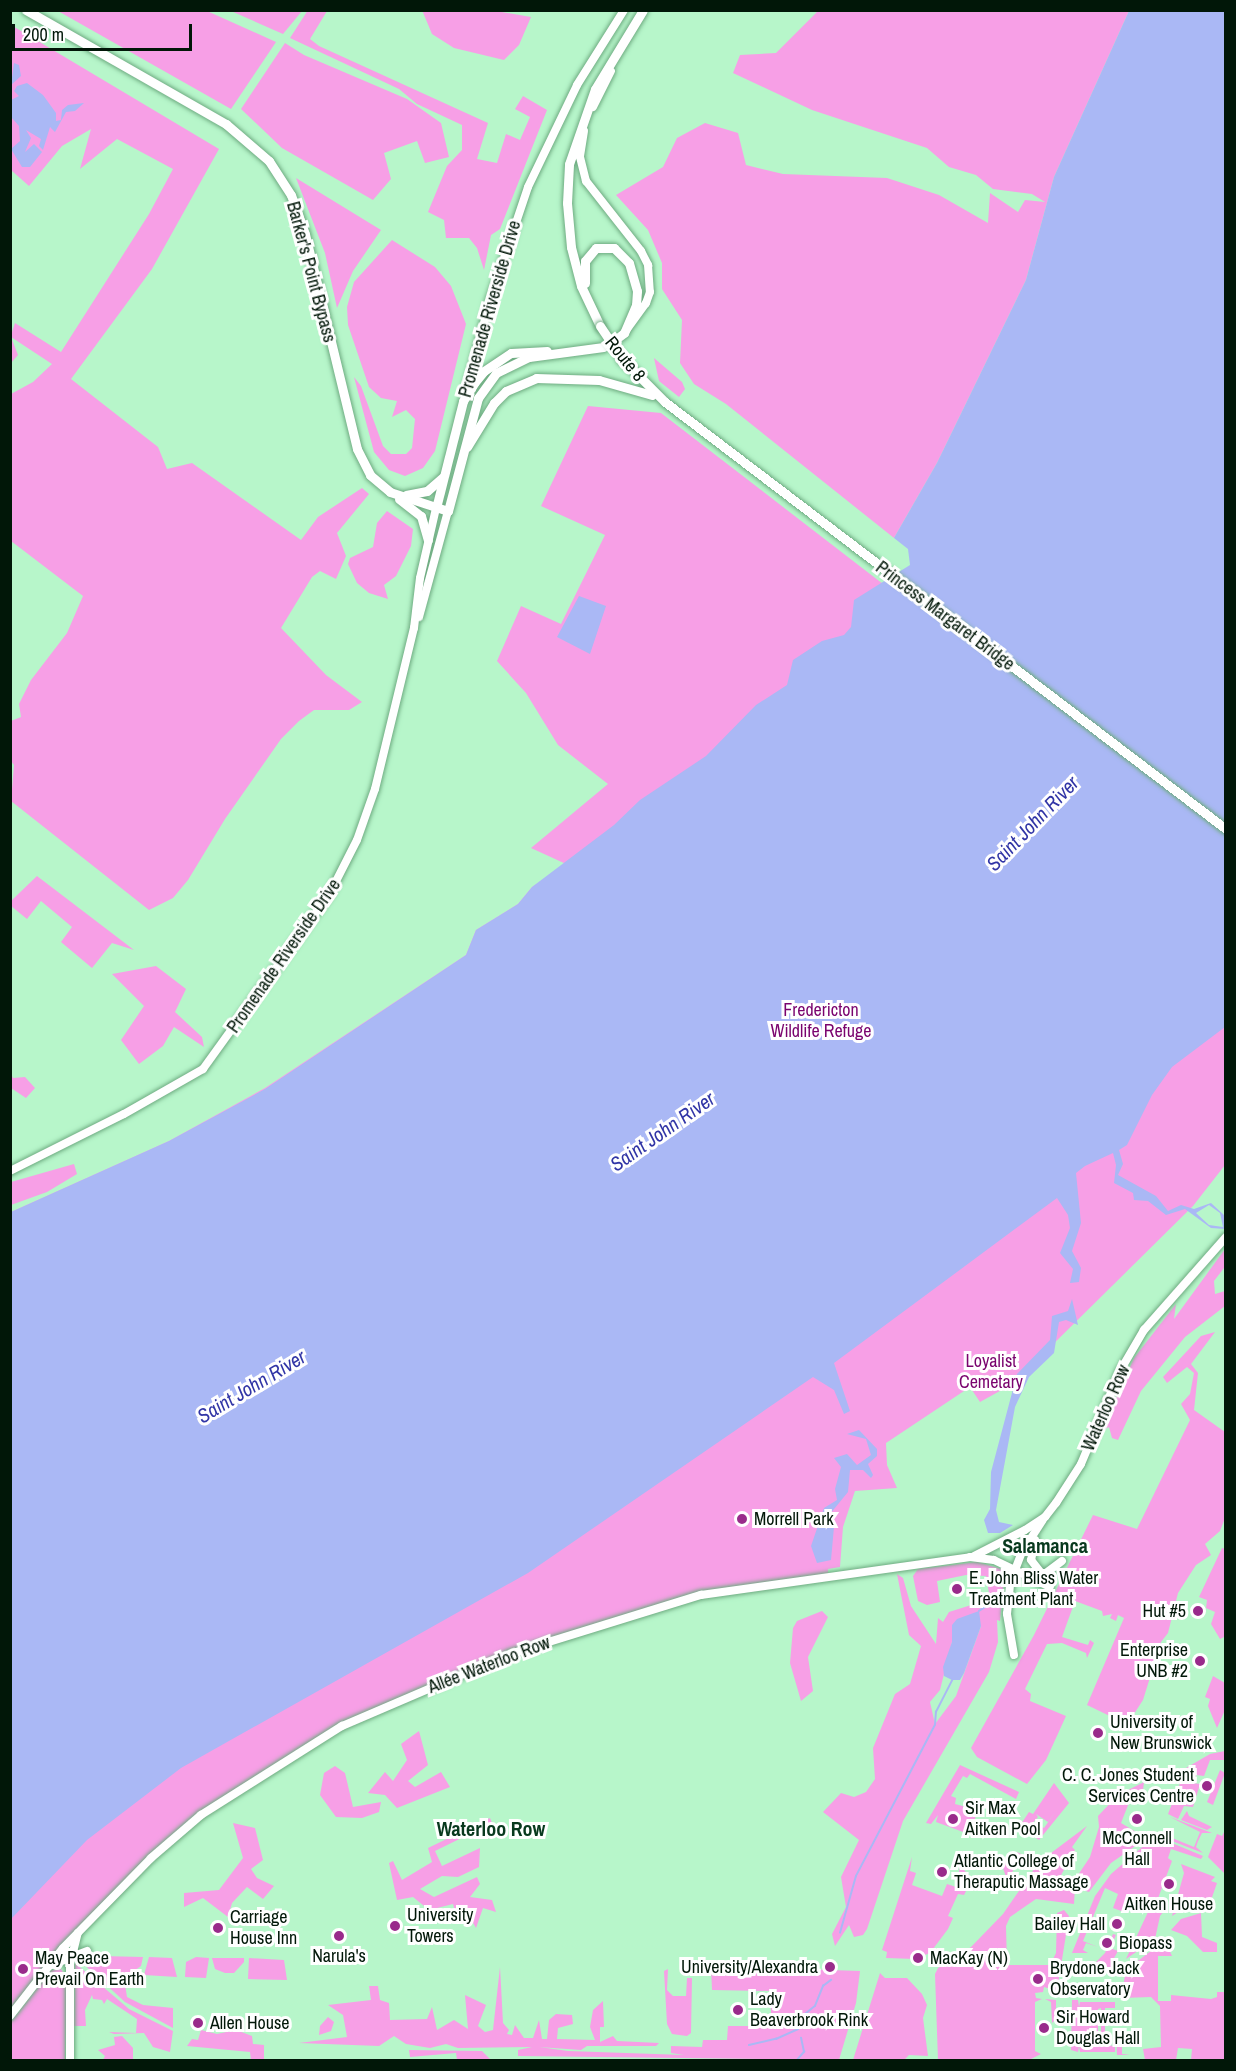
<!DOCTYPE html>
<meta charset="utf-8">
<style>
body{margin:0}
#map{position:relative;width:1236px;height:2071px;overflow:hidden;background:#b7f6ca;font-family:"Archivo Narrow",sans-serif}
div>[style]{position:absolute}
.green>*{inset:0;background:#f79fe6}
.water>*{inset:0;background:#aab8f5}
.stream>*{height:1.5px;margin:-0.75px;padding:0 0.75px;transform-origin:0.75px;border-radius:0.75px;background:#aab8f5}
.roads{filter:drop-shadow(0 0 2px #6eab81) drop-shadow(0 0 2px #6eab81)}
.major>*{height:8px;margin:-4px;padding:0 4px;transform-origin:4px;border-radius:4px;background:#fff}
.highway>*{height:9px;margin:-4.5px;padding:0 4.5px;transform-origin:4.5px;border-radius:4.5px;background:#fff}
.bridges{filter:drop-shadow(0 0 2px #6eab81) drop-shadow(0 0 2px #6eab81)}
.highway-bridge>*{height:9px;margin:-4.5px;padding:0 4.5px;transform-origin:4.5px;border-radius:4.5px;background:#fff}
.dots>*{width:16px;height:16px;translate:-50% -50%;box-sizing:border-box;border:3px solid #fff;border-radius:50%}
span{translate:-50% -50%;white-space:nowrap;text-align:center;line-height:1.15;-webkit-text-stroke:6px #fff;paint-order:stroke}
.street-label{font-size:18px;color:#011708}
.park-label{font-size:18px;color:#7a036e}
.poi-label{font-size:18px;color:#011708}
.left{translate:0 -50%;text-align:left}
.right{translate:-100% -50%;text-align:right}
.water-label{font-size:20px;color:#3135a6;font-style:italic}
.neighbourhood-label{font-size:20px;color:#08391e;font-weight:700}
.frame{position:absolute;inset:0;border:12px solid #011708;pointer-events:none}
.scale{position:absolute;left:12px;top:24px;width:180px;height:27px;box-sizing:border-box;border:3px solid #011708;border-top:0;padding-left:8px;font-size:18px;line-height:21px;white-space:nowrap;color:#011708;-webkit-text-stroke:4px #fff;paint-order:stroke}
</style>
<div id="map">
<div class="green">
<i style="clip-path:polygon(308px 10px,327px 11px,310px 39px,319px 46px,488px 123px,477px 159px,497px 163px,506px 134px,520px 140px,530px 117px,515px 109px,523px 96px,547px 110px,500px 229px,491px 235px,484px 270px,477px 248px,469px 238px,446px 238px,444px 220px,428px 212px,447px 166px,462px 150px,462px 125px,417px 104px,399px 89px,290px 38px)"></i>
<i style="clip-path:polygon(422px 10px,496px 11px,531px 17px,519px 45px,504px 60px,454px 48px,432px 34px)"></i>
<i style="clip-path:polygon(58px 11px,207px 11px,276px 42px,231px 109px)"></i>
<i style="clip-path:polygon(231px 11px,302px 11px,283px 34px)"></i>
<i style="clip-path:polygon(818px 11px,1129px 11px,1054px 177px,1026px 280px,937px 463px,894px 538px,726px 404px,694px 384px,680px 363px,682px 320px,662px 289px,662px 263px,648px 230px,616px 195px,663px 167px,677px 138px,705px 123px,738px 133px,746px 165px,783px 174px,887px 178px,939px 195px,988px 223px,990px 193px,1018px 212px,1025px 200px,1045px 202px,1032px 194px,993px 189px,976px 175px,949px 167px,927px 148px,812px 110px,733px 73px,740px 55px,776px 53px)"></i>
<i style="clip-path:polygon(11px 25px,219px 149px,152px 269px,71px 379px,158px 447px,167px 469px,192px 463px,301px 540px,318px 517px,362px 488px,369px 494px,337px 533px,346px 556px,336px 579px,320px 571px,312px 577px,281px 628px,326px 675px,362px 702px,349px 710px,314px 710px,299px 721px,281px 739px,225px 819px,188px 880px,173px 898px,149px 910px,11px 801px,14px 765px,11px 761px,11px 721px,21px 717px,19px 704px,31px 680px,67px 633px,83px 596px,11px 541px,11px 394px,33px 382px,52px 364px,11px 337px,18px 355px,11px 363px,11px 335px,15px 323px,61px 352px,149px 214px,173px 169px,117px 139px,80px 169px,91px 129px,62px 146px,29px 186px,11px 170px)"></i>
<i style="clip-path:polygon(285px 43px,304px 55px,407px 99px,441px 123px,449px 157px,425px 163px,417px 141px,384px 153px,391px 179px,373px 200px,282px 148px,241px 109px)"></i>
<i style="clip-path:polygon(296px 178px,381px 230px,353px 271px,337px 308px,325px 253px)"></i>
<i style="clip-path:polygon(392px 240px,435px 267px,451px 286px,466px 324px,435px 451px,423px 468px,405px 476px,389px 470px,374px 452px,354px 377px,361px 386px,383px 446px,391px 454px,406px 454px,412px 448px,415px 419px,406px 410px,392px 417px,397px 401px,381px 398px,369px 387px,348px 325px,347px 307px,354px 282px)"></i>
<i style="clip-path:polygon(654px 358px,682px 382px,685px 389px,679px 397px,659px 381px)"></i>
<i style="clip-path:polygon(588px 406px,661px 413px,883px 584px,1225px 834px,1225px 1165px,1193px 1206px,1029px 1368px,1025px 1377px,980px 1402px,970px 1387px,886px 1443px,887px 1465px,897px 1488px,855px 1491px,843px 1527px,840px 1567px,828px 1569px,828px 1576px,701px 1595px,510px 1654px,342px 1726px,201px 1815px,80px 1930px,11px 2017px,10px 1919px,25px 1904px,10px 1889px,11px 1212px,169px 1141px,265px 1088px,466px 955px,476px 930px,518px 904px,532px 887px,566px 864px,531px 848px,608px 784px,558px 745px,526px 693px,497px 661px,521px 606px,561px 624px,605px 535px,541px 506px)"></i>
<i style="clip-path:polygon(387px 511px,413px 529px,411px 546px,396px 576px,384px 585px,388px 599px,369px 593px,357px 583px,348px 564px,350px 558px,373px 547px,377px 523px)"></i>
<i style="clip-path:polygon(37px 876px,134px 950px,112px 943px,92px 968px,61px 942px,72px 927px,41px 901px,27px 919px,11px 906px,11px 901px)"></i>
<i style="clip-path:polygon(156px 966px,186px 989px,175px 1012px,202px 1037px,204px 1047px,174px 1027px,163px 1046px,139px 1064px,121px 1040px,144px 1006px,112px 974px)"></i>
<i style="clip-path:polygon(11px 1074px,13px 1078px,25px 1077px,35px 1088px,26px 1098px,11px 1088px)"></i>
<i style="clip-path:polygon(74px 1164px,77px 1174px,47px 1192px,11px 1205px,11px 1182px)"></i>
<i style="clip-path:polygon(1225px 1249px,1224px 1268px,1214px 1281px,1215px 1294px,1225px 1291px,1225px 1306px,1185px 1337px,1141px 1391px,1118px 1440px,1112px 1438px,1109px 1427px,1101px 1431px,1134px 1358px,1176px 1304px,1174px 1319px)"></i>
<i style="clip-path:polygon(1215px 1332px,1191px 1364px,1198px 1373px,1194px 1410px,1225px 1432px,1225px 1518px,1220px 1531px,1205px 1544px,1211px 1555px,1196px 1565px,1178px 1593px,1168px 1633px,1161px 1642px,1143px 1700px,1132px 1717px,1114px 1718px,1087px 1705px,1124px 1618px,1118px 1615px,1116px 1621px,1110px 1618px,1112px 1614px,1103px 1616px,1102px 1611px,1075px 1601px,1062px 1637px,1088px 1645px,1090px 1640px,1094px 1643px,1087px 1658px,1086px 1653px,1062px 1643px,1047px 1644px,1025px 1689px,1031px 1694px,1030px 1701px,1066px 1716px,1046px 1760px,1027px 1784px,977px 1757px,971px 1748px,1034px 1635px,1093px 1515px,1137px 1529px,1190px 1420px,1181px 1404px,1190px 1394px,1194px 1373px,1187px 1367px,1167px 1383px,1163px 1377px,1201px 1336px)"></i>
<i style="clip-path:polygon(1222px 1548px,1226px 1549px,1226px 1636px,1220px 1639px,1211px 1624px,1215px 1612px,1206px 1608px,1207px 1600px,1199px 1597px)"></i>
<i style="clip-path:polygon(evenodd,977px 1562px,1005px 1570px,1000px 1621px,997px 1620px,998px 1642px,989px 1672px,903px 1821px,867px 1929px,863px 1935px,854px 1937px,849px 1925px,835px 1946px,832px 1934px,846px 1907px,841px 1877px,859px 1840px,823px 1812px,841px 1793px,854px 1797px,866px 1792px,875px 1779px,873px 1748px,895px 1694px,910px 1684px,921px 1646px,909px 1635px,897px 1574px,903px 1578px,911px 1606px,936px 1644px,938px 1618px,943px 1622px,949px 1612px,984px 1601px,989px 1593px,986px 1576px,966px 1575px,937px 1581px,940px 1602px,927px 1605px,918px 1601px,913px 1576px,918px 1569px,977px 1562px,981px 1626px,956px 1696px,935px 1724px,930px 1702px,940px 1690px,952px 1642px,981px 1626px)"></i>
<i style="clip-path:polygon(822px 1611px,828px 1617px,808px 1657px,813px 1691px,801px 1701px,790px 1663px,793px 1628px,797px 1621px)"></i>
<i style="clip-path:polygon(1213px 1676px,1225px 1683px,1225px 1710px,1217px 1728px,1208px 1706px,1210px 1699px,1205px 1697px)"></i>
<i style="clip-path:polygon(419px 1731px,428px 1765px,408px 1781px,415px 1787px,441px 1772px,450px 1787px,397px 1808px,385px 1795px,368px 1793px,385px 1772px,393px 1781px,407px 1760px,401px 1744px)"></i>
<i style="clip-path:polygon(1225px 1751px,1225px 1760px,1210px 1760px,1204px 1776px,1196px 1775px,1193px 1783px,1200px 1784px,1193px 1807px,1184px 1806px,1178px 1819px,1168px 1814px,1186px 1768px,1210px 1754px)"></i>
<i style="clip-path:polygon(960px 1765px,1019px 1792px,1016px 1799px,970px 1774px,967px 1778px,963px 1776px,951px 1796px,956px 1798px,955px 1804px,978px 1810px,971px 1830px,976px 1832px,974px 1836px,936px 1822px,938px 1815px,931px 1824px,926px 1823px)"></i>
<i style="clip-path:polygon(335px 1766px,345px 1773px,353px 1807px,381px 1802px,379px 1812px,362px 1818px,336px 1817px,320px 1795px,324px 1773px)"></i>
<i style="clip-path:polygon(1220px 1770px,1225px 1773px,1213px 1805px,1207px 1802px)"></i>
<i style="clip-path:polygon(1144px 1782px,1142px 1798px,1132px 1795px,1121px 1823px,1136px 1832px,1134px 1837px,1144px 1840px,1111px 1863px,1089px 1892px,1079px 1889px,1076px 1878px,1090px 1857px,1099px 1827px,1098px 1816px,1118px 1795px)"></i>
<i style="clip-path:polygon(evenodd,1054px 1783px,1069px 1803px,1039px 1840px,1019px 1827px,1029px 1812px,1033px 1814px,1054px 1783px,1056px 1811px,1044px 1828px,1040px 1826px,1036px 1833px,1028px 1828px,1038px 1817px,1036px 1814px,1048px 1822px,1056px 1811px)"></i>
<i style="clip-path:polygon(1187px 1811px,1189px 1816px,1212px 1827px,1207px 1830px,1181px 1820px)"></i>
<i style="clip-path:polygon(1170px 1817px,1212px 1833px,1202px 1833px,1198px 1841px,1196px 1847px,1203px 1853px,1159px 1836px,1160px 1833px,1194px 1847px,1200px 1832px)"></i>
<i style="clip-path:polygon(490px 1818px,492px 1823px,435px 1851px,442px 1866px,480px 1848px,479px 1867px,458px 1877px,442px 1876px,420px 1889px,434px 1897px,477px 1877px,480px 1884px,470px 1897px,492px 1900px,496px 1912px,483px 1908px,476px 1928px,467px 1912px,457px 1919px,453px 1904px,429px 1910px,413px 1897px,397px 1900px,389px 1863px,393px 1861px,402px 1880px,432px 1862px,428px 1848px)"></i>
<i style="clip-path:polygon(233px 1823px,255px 1828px,263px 1860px,251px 1869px,257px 1878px,274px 1886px,263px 1899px,247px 1887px,232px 1903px,228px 1917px,203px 1898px,184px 1907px,184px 1893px,219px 1890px,243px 1858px)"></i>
<i style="clip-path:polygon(1087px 1826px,1072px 1847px,1075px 1850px,1060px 1877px,1056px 1876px,1054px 1881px,1073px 1890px,1075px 1887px,1074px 1904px,1036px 1899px,1010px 1917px,1006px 1926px,1007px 1965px,1050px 1965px,1056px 1953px,1057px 1913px,1064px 1910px,1069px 1916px,1057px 1991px,1044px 1987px,1043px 1992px,1035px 1993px,1036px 1998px,1042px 1999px,1035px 2002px,1035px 2051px,1041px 2054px,1029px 2060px,938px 2060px,935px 1974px,938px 1968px,971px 1947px,1003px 1914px,1039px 1862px)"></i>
<i style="clip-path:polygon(1225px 1830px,1226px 1830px,1225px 1874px,1208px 1857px,1217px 1834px,1222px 1836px)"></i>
<i style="clip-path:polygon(1155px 1836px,1203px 1856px,1201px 1859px,1171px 1849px,1168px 1858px,1172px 1861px,1157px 1901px,1168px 1906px,1160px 1916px,1155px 1939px,1126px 1959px,1148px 1912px,1128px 1901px,1124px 1912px,1113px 1908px,1118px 1894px,1105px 1888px,1083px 1941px,1098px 1947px,1086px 1943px,1083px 1950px,1088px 1953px,1072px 1953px,1095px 1896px,1111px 1874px)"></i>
<i style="clip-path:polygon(1017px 1852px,1023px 1855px,1007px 1880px,1002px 1865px,1005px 1861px,1012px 1863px)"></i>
<i style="clip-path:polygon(912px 1857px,910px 1871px,916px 1873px,912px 1885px,942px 1896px,947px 1884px,956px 1887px,960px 1866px,970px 1876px,969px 1885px,964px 1895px,958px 1894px,948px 1916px,953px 1918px,948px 1929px,930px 1953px,915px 1959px,886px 1958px,887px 1952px,882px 1950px)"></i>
<i style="clip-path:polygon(1181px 1864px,1215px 1877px,1211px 1881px,1217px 1883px,1210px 1903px,1216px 1906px,1190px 1904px,1172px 1916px,1184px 1873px)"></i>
<i style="clip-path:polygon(1201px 1913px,1202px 1937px,1217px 1943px,1217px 1952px,1203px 1952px,1187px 1936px,1171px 1930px,1181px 1919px)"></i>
<i style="clip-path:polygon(1113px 1934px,1116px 1935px,1110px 1948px,1118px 1951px,1113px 1960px,1121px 1972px,1093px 1965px,1105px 1953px)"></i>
<i style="clip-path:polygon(1160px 1944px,1167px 1945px,1172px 1956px,1158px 1956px,1158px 2001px,1171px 2001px,1171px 1995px,1211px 1999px,1217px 1997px,1217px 1992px,1225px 1992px,1225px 2059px,1191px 2060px,1192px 2049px,1178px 2048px,1176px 2060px,1145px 2060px,1143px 2049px,1161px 2047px,1160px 2006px,1151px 1997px,1121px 1998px,1126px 1970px)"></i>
<i style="clip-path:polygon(100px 1956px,143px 1957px,141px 1966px,124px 1978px,127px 1997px,143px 2005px,173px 2008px,173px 2028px,125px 2002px,78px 1959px)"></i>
<i style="clip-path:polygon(149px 1957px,172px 1958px,177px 1977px,144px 1975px)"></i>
<i style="clip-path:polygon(196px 1957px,209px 1958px,206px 1978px,185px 1977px,186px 1962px)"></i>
<i style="clip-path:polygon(212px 1958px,244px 1958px,244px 1962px,234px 1973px,225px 1973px,215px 1969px)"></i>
<i style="clip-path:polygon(249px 1958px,284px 1960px,287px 1980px,248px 1979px)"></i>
<i style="clip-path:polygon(75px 1963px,129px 2009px,173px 2031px,170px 2052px,153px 2047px,144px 2033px,114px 2034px,109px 2032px,136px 2033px,137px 2019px,107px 1999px,104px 2004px,102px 2000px,93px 1999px,92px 1995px,85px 2010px,86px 2026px,74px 2026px)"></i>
<i style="clip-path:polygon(711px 1966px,860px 1971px,856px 2003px,839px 2060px,518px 2056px,518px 2050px,532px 2047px,458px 2048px,446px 2044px,430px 2048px,406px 2044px,394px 2036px,379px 2046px,299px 2043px,347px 2037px,343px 2015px,328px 2005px,371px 2000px,369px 1986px,378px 1986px,380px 2000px,389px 2003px,390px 2020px,427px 2019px,432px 2007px,437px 2030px,454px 2020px,468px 2029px,465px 1995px,486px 2005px,478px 2026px,485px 2032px,493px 2030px,500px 1967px,503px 2023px,509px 2030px,507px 2034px,512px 2035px,515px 2025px,524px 2038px,533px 2038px,539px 2020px,542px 2039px,547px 2039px,549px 2020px,556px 2014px,572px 2015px,573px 2024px,558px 2028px,557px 2039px,595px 2040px,590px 2027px,593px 2010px,603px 2001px,604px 2027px,600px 2027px,600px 2042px,613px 2036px,617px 2041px,659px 2043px,656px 2046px,587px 2046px,581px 2050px,539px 2047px,568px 2051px,684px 2055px,671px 2053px,671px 2046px,702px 2047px,703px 2040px,727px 2040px,728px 2026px,771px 2026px,771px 1991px,712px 1990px)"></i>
<i style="clip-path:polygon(61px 1969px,67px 1978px,65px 2060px,11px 2060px,11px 2022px,51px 1970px)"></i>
<i style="clip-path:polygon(668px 1969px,667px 1990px,673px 1996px,686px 1996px,687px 1978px,692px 1978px,691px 2033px,687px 2036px,672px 2034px,667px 2024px,664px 1971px)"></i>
<i style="clip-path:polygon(880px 1973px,885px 1978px,907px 1978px,922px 1994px,927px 2005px,923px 2018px,928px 2056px,909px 2055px,904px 2060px,853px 2060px)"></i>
<i style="clip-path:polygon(1045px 1999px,1056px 2000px,1056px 2019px,1052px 2023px,1051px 2002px)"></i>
<i style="clip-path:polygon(evenodd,1072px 2000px,1078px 2000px,1079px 2007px,1080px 2002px,1115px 2002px,1115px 2008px,1105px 2008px,1105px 2045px,1115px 2046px,1115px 2052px,1080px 2052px,1079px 2046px,1078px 2052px,1071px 2050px,1072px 2000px,1101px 2008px,1101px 2045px,1098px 2046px,1098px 2009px,1101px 2008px)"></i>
<i style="clip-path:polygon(328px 2017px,334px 2022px,331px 2031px,319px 2035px,320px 2026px)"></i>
<i style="clip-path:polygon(201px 2030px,217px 2034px,236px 2030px,252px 2036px,253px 2044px,264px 2045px,264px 2060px,251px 2060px,250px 2052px,187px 2046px,192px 2039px,198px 2040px)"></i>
<i style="clip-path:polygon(1116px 2033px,1122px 2033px,1122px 2054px,1130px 2055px,1117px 2055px)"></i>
<i style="clip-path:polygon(122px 2036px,133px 2048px,133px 2060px,103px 2060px,105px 2056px,98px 2050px,115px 2045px,114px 2037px)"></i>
<i style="clip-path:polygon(409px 2050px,482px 2051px,491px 2060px,457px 2060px,456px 2053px,410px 2057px)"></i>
</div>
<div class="water">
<i style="clip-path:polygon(evenodd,1129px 11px,1225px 11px,1225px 1027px,1172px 1067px,1152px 1095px,1127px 1145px,1119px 1150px,1123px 1164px,1118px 1175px,1156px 1196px,1168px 1211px,1181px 1205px,1194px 1209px,1211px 1203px,1224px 1215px,1225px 1229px,1211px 1228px,1185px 1209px,1166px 1215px,1148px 1201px,1134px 1200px,1133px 1193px,1114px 1183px,1116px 1165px,1113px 1153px,1085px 1166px,1076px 1173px,1081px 1223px,1072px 1251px,1081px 1268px,1079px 1282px,1070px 1283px,1073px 1269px,1060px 1253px,1070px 1228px,1068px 1215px,1057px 1198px,834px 1363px,850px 1411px,844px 1414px,834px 1390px,813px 1377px,528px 1573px,181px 1768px,87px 1840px,11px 1919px,11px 1212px,169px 1141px,265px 1089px,466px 955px,476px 930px,518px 904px,532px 887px,614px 825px,640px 800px,706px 756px,756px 705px,787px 685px,793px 660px,822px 641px,844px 635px,851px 627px,854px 600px,910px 565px,908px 549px,894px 538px,937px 463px,1026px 280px,1054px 177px,1129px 11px,1209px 1205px,1220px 1213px,1223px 1227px,1209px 1225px,1196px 1213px,1209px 1205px)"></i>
<i style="clip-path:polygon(14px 63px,19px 65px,21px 76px,11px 85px)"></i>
<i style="clip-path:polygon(27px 83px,43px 95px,56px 113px,56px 121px,61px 120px,62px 110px,68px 105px,84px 103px,75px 111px,66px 112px,55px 132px,50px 127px,43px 150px,39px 146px,41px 139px,26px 130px,31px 138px,25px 152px,34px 144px,42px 152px,30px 167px,22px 167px,11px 149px,20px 141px,19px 126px,11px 117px,11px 100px,19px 96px,14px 91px,17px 86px)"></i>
<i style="clip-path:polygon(579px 596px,606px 606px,590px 654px,557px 637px)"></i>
<i style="clip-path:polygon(1072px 1299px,1078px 1325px,1066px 1320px,1059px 1322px,1054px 1353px,1029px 1377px,1015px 1407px,996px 1510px,999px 1522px,1013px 1525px,1000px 1533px,988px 1533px,984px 1520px,990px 1509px,991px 1472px,1017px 1374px,1050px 1340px,1052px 1316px,1068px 1311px)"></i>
<i style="clip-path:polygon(859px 1430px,877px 1449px,877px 1456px,868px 1464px,873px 1475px,871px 1478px,863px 1470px,850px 1470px,848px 1492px,830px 1514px,834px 1527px,831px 1560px,817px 1563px,811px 1546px,824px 1508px,837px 1500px,835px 1489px,841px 1467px,834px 1458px,847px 1454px,857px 1465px,871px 1455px,866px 1439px,847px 1434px)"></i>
<i style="clip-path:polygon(979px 1611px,981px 1626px,964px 1673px,960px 1680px,952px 1680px,944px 1676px,943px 1667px,952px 1642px,952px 1625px,957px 1619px)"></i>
</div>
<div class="stream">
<i style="left:979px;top:1611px;width:13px;rotate:-32deg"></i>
<i style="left:840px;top:1933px;width:59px;rotate:-74.3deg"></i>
<i style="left:856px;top:1876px;width:170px;rotate:-62.4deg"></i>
<i style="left:935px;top:1725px;width:13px;rotate:-86deg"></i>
<i style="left:936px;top:1712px;width:36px;rotate:-63deg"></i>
<i style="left:749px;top:2045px;width:28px;rotate:-13deg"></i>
<i style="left:776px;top:2039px;width:24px;rotate:-24deg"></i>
<i style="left:798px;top:2029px;width:11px;rotate:-80deg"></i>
<i style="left:800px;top:2018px;width:19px;rotate:-39deg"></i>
<i style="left:815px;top:2006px;width:22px;rotate:-68deg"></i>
<i style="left:823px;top:1986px;width:10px;rotate:-37deg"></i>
<i style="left:797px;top:2060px;width:11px;rotate:-49deg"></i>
<i style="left:804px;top:2052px;width:14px;rotate:-102deg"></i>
</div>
<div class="roads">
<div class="major">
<i style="left:593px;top:107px;width:40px;rotate:-63.4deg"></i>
<i style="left:584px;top:131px;width:26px;rotate:99deg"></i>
<i style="left:580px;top:157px;width:25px;rotate:76deg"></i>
<i style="left:586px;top:181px;width:89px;rotate:51.8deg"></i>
<i style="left:641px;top:251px;width:16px;rotate:63deg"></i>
<i style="left:648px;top:265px;width:27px;rotate:86deg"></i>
<i style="left:650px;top:292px;width:12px;rotate:110deg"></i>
<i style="left:646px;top:303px;width:37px;rotate:126deg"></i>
<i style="left:465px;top:396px;width:99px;rotate:-75.4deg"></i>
<i style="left:490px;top:300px;width:119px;rotate:-71.4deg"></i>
<i style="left:528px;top:187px;width:113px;rotate:-64.3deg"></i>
<i style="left:577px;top:85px;width:89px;rotate:-57.9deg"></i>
<i style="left:419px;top:617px;width:110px;rotate:-74.7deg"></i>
<i style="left:10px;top:1171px;width:127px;rotate:-26.6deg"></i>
<i style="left:124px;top:1114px;width:91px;rotate:-29.7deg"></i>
<i style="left:203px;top:1069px;width:217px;rotate:-54.2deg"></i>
<i style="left:330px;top:893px;width:59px;rotate:-63deg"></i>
<i style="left:357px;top:840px;width:54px;rotate:-70.6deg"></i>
<i style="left:375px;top:789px;width:166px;rotate:-76.4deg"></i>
<i style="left:414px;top:628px;width:50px;rotate:-83.2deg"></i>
<i style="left:420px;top:578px;width:72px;rotate:-77.1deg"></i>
<i style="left:1035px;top:1540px;width:20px;rotate:101deg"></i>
<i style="left:1031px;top:1560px;width:18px;rotate:52deg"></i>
<i style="left:974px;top:1556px;width:57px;rotate:-27deg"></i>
<i style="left:1025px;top:1530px;width:24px;rotate:-33deg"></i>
<i style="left:1045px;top:1517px;width:18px;rotate:-52deg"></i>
<i style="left:1056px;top:1503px;width:46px;rotate:-57.3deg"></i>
<i style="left:1081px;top:1464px;width:101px;rotate:-67.2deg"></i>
<i style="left:1120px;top:1371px;width:48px;rotate:-59.7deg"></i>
<i style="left:1144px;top:1330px;width:124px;rotate:-48.6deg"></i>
<i style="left:1036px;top:1573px;width:10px"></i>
<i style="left:1046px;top:1573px;width:20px;rotate:-37deg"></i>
<i style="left:1014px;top:1655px;width:42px;rotate:-99.7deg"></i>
<i style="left:1007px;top:1614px;width:31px;rotate:-84deg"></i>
<i style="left:1010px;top:1583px;width:33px;rotate:-69deg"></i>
<i style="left:1022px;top:1552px;width:38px;rotate:-57deg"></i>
<i style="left:49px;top:1966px;width:41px;rotate:-21.5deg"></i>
<i style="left:10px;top:2016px;width:86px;rotate:-52.1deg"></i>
<i style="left:63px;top:1948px;width:126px;rotate:-45.6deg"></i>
<i style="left:151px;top:1858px;width:66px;rotate:-40.7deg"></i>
<i style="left:201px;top:1815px;width:167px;rotate:-32.3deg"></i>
<i style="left:342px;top:1726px;width:183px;rotate:-23.2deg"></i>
<i style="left:510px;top:1654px;width:200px;rotate:-17.2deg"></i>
<i style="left:701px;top:1595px;width:272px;rotate:-8deg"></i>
<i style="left:970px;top:1557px;width:24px;rotate:7deg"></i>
<i style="left:994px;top:1560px;width:62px;rotate:25.7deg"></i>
<i style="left:70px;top:2060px;width:96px;rotate:-90deg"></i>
<i style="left:70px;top:1964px;width:32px;rotate:-76deg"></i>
</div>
<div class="highway">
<i style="left:26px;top:10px;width:230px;rotate:29.7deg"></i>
<i style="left:226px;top:124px;width:57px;rotate:40.7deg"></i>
<i style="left:269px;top:161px;width:40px;rotate:57.1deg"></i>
<i style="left:291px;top:195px;width:41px;rotate:70.3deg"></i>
<i style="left:305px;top:234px;width:221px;rotate:76.4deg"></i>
<i style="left:357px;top:449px;width:29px;rotate:63deg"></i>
<i style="left:370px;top:475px;width:26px;rotate:40deg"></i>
<i style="left:390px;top:492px;width:61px;rotate:18.1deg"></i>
<i style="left:448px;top:511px;width:117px;rotate:-75.1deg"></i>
<i style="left:478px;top:398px;width:31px;rotate:-54deg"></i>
<i style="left:496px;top:373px;width:37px;rotate:-26deg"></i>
<i style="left:529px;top:357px;width:75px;rotate:-7.7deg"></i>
<i style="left:585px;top:283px;width:22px;rotate:-90deg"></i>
<i style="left:585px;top:261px;width:17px;rotate:-50deg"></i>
<i style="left:596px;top:248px;width:18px"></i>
<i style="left:614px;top:248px;width:21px;rotate:45deg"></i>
<i style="left:629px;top:263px;width:29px;rotate:74deg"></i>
<i style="left:637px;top:291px;width:14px;rotate:94deg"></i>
<i style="left:636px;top:305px;width:30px;rotate:113deg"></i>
<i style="left:624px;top:333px;width:10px;rotate:143deg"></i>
<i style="left:600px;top:326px;width:44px;rotate:-115.4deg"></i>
<i style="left:581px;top:286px;width:40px;rotate:-104.4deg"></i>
<i style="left:571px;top:247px;width:44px;rotate:-95.2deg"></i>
<i style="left:567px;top:203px;width:39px;rotate:-87deg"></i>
<i style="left:569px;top:164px;width:79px;rotate:-70.9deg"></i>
<i style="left:595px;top:89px;width:92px;rotate:-58.7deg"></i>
<i style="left:622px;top:359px;width:61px;rotate:45deg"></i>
<i style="left:665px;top:402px;width:705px;rotate:37.28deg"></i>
<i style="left:467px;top:447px;width:52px;rotate:-58.5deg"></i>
<i style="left:494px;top:403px;width:17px;rotate:-45deg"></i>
<i style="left:506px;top:391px;width:33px;rotate:-23deg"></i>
<i style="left:536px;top:378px;width:63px;rotate:1.8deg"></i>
<i style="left:599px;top:380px;width:55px;rotate:15.8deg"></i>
<i style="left:406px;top:495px;width:21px;rotate:-11deg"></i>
<i style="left:427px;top:491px;width:21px;rotate:-41deg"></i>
<i style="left:399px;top:499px;width:28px;rotate:38deg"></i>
<i style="left:421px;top:516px;width:25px;rotate:74deg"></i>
<i style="left:436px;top:508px;width:110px;rotate:-75.8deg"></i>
<i style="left:463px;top:401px;width:22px;rotate:-58deg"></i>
<i style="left:475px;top:382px;width:14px;rotate:-51deg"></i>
<i style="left:484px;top:371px;width:32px;rotate:-34deg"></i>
<i style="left:511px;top:353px;width:36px;rotate:-3deg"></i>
</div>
</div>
<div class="bridges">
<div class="highway-bridge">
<i style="left:600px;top:326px;width:40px;rotate:56deg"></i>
</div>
</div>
<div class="dots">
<i style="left:742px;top:1519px;background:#992b8b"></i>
<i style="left:957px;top:1589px;background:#992b8b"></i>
<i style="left:1198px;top:1611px;background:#992b8b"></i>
<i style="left:1200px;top:1661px;background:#992b8b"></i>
<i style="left:1098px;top:1733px;background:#992b8b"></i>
<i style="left:1207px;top:1786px;background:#992b8b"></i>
<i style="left:953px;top:1819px;background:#992b8b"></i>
<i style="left:1137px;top:1819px;background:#992b8b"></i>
<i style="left:942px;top:1872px;background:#992b8b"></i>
<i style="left:1169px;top:1884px;background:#992b8b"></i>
<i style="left:1117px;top:1924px;background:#992b8b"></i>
<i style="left:395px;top:1926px;background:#992b8b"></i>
<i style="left:218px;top:1928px;background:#992b8b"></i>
<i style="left:339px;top:1936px;background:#992b8b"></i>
<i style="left:1107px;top:1943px;background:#992b8b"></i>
<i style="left:918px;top:1958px;background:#992b8b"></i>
<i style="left:830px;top:1967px;background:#992b8b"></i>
<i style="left:23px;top:1969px;background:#992b8b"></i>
<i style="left:1038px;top:1979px;background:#992b8b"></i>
<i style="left:738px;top:2010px;background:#992b8b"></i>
<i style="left:198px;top:2023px;background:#992b8b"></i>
<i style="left:1044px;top:2028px;background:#992b8b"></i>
</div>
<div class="street-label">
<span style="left:311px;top:272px;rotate:75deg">Barker's Point Bypass</span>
<span style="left:490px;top:309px;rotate:-74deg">Promenade Riverside Drive</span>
<span style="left:625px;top:359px;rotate:51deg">Route 8</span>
<span style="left:945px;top:616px;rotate:37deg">Princess Margaret Bridge</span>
<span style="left:284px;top:956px;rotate:-55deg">Promenade Riverside Drive</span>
<span style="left:1106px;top:1408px;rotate:-66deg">Waterloo Row</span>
<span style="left:489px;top:1665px;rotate:-21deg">Allée Waterloo Row</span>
</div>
<div class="park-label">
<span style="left:821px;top:1021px">Fredericton<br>Wildlife Refuge</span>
<span style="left:991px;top:1372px">Loyalist<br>Cemetary</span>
</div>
<div class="poi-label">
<span class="left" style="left:754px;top:1519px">Morrell Park</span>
<span class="left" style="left:969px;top:1589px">E. John Bliss Water<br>Treatment Plant</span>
<span class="right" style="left:1186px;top:1611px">Hut #5</span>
<span class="right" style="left:1188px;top:1661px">Enterprise<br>UNB #2</span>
<span class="left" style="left:1110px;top:1733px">University of<br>New Brunswick</span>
<span class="right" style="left:1194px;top:1786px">C. C. Jones Student<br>Services Centre</span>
<span class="left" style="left:965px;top:1819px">Sir Max<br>Aitken Pool</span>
<span style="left:1137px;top:1849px">McConnell<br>Hall</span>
<span class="left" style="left:954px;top:1872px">Atlantic College of<br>Theraputic Massage</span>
<span style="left:1169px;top:1904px">Aitken House</span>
<span class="left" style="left:407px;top:1926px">University<br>Towers</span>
<span class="left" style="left:230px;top:1928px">Carriage<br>House Inn</span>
<span class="right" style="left:1105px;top:1924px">Bailey Hall</span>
<span class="left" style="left:1119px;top:1943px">Biopass</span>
<span style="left:339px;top:1956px">Narula's</span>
<span class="left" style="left:930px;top:1958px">MacKay (N)</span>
<span class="left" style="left:35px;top:1969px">May Peace<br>Prevail On Earth</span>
<span class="right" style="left:818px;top:1967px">University/Alexandra</span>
<span class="left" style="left:1050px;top:1979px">Brydone Jack<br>Observatory</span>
<span class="left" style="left:750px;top:2010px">Lady<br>Beaverbrook Rink</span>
<span class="left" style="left:1056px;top:2028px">Sir Howard<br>Douglas Hall</span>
<span class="left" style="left:210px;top:2023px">Allen House</span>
</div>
<div class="water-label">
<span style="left:1032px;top:823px;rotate:-46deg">Saint John River</span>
<span style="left:662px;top:1131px;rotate:-35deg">Saint John River</span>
<span style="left:251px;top:1386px;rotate:-31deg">Saint John River</span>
</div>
<div class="neighbourhood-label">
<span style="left:1045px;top:1545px">Salamanca</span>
<span style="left:491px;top:1828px">Waterloo Row</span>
</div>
<div class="frame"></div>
<div class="scale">200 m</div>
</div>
